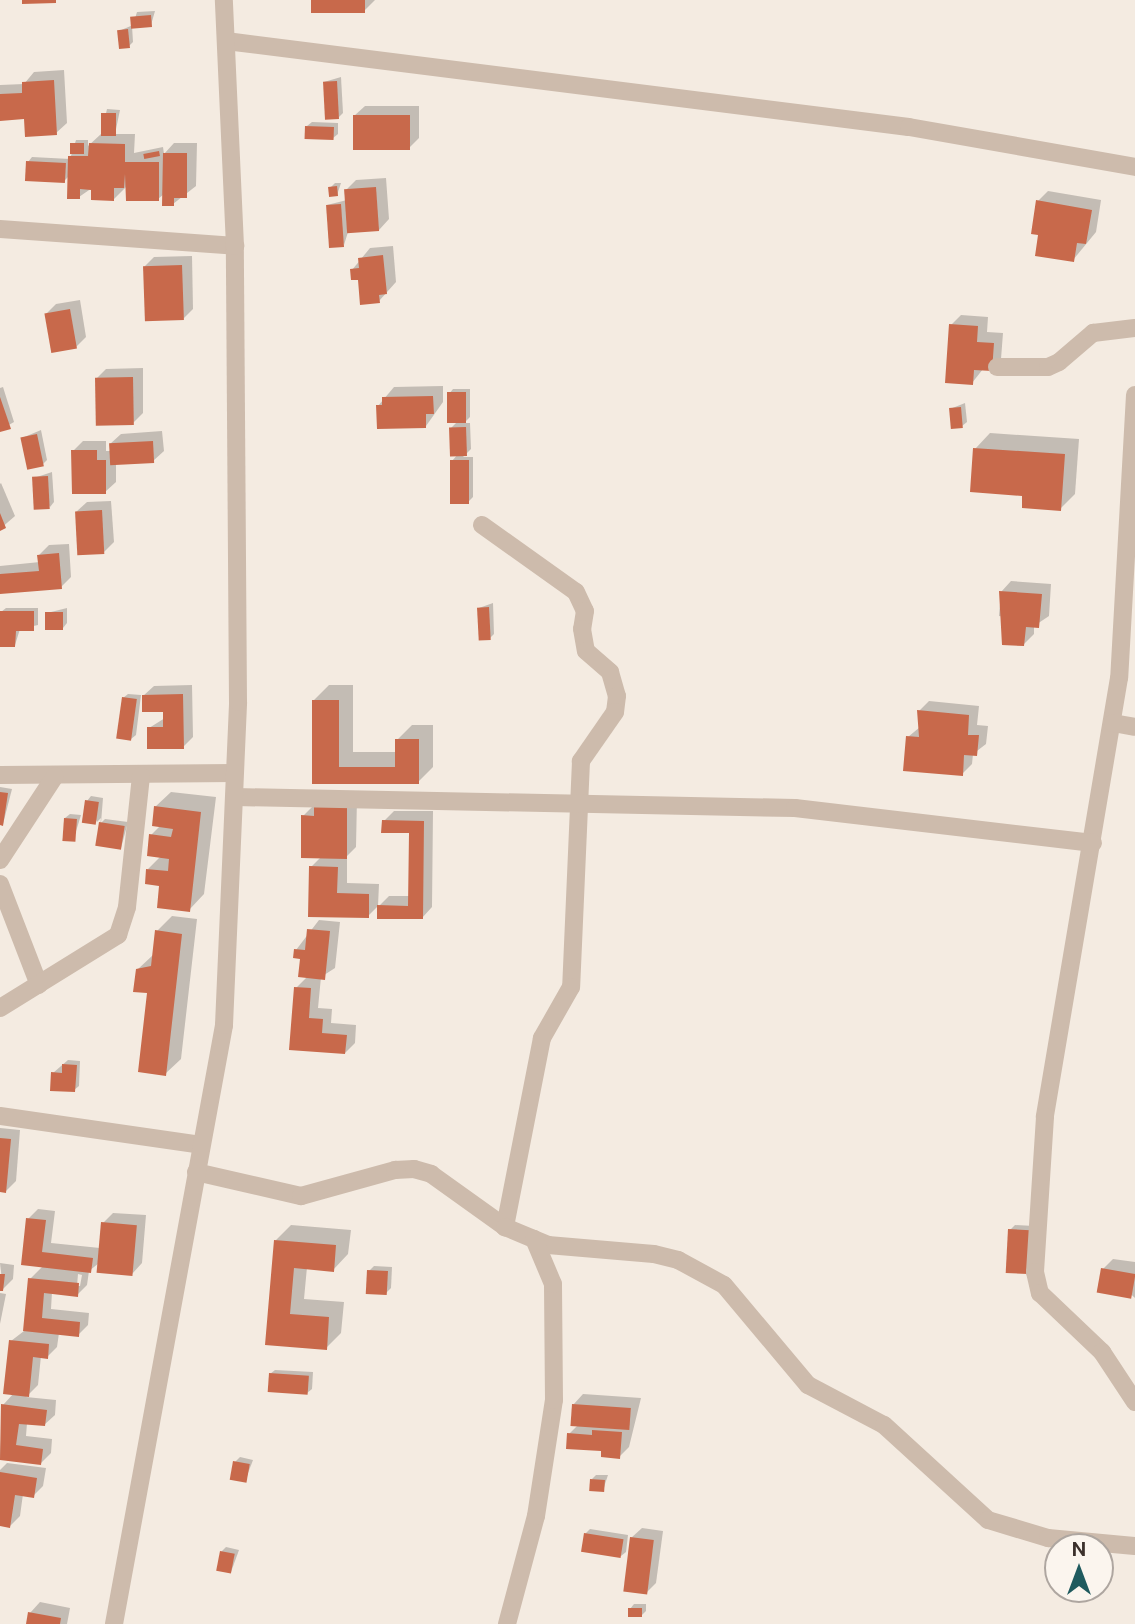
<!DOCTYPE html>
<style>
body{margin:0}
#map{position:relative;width:1135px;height:1624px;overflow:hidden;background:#f4ebe1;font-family:"Public Sans",sans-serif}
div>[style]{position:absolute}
.shadow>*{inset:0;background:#0003}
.building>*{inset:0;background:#c8694b;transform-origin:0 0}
.minor>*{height:18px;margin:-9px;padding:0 9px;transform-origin:9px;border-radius:9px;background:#cdbbac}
span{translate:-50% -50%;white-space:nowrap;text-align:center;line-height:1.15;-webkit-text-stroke:6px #fbf5ee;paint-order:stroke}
.north{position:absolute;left:1044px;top:1533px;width:70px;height:70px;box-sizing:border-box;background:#fbf5ee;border:2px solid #aea6a0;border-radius:50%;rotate:0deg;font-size:19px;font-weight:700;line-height:28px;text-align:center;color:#3b302b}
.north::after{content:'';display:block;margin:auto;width:24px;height:32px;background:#1f5a5e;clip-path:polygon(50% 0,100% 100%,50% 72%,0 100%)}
</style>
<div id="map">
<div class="shadow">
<i style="clip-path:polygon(312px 0,375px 0,365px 10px)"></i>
<i style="clip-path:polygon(155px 11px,151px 25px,132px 26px,133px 42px,129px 46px,119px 31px,133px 25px,137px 12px)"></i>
<i style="clip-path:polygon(64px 70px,67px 123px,56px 133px,25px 117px,0 119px,0 85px,24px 84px,34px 72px)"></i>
<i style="clip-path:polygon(341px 77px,343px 113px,338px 118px,324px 82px)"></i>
<i style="clip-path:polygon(365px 106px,419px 106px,419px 138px,409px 148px,354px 116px)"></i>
<i style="clip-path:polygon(107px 109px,120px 110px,115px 134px,135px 134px,134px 153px,163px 147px,164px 154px,174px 143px,197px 143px,196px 186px,173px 204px,164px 194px,158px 199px,127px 186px,114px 199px,92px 188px,79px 197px,69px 176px,64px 181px,28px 162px,32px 157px,70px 159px,76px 140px,88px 140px,88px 146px,101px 134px)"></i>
<i style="clip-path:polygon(312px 122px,338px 123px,338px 134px,333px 138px,307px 126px)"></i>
<i style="clip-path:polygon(386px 178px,389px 219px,379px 230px,348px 232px,344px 245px,327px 205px,347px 200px,346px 190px,356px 180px)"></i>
<i style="clip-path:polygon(335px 183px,341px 183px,337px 195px,330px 188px)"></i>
<i style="clip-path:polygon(1048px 191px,1101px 200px,1096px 232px,1073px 260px,1040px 234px,1038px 201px)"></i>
<i style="clip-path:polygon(393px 246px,396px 282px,379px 301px,352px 270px,370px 248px)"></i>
<i style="clip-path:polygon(192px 256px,193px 309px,183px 319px,144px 267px,154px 257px)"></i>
<i style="clip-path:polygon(80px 300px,86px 337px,76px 347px,46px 314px,56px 304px)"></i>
<i style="clip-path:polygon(961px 315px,988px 317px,987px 332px,1003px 333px,1001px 359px,983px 369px,972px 383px,951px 325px)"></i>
<i style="clip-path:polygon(143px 368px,143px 413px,133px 423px,96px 379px,106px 369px)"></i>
<i style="clip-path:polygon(443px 386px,443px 402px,426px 426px,378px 406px,394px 387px)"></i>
<i style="clip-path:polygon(3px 387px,14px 422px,0 430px,0 388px)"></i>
<i style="clip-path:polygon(453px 389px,470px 389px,470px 417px,464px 423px,470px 423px,471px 449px,463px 457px,473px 457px,473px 497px,468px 502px,452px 461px,458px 454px,451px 428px,457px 422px,449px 394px)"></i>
<i style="clip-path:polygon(965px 403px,967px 422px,962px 426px,950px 409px)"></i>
<i style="clip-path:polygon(41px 430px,47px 460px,43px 464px,22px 438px)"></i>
<i style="clip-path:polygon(162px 431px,164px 451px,153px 461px,116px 464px,116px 482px,105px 492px,73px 451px,83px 441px,106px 441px,106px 451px,111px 451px,110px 444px,121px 434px)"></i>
<i style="clip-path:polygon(990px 433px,1079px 439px,1075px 494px,1060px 509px,1024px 494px,975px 449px)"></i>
<i style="clip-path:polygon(52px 472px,54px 502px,50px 507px,34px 478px)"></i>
<i style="clip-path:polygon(1px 483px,15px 516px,0 529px,0 484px)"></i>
<i style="clip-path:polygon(111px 501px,114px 542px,104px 552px,76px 512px,87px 502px)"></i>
<i style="clip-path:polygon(69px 544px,71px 577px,61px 587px,0 592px,0 566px,40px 562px,39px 555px,49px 545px)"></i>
<i style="clip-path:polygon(1011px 581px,1051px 584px,1049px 616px,1034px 626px,1034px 634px,1024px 644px,1006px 617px,999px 616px,1001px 592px)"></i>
<i style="clip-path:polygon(493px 603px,494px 634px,490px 638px,479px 608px)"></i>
<i style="clip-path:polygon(6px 608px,38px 608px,38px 625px,20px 629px,15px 645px,1px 612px)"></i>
<i style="clip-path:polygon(67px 608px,67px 623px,63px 628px,47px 613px)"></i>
<i style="clip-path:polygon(192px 685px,193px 737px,183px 747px,149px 728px,165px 718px,165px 711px,143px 696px,154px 686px)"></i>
<i style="clip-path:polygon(329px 685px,353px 685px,353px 752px,397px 752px,397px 740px,412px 725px,433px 725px,433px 767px,418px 782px,314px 782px,314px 700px)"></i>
<i style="clip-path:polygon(128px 694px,141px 695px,136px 735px,131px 739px,123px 698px)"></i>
<i style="clip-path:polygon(929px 701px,979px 706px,977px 725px,988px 726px,986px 744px,973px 754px,972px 764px,962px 774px,908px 737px,920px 727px,919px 711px)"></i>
<i style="clip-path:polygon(0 787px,12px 789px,3px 824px,0 823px)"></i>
<i style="clip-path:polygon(171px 792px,216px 797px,204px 894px,189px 910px,148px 869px,161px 856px,151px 835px,161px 825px,155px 807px)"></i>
<i style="clip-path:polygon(91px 796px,103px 798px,101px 823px,105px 819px,128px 822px,121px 848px,98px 845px,101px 818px,97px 822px,87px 801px)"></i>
<i style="clip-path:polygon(357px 798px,356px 847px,347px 856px,347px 883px,379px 884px,378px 906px,368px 916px,310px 915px,311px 867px,322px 856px,303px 816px,313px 806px)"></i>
<i style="clip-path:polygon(394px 811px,433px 811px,432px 907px,422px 918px,379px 906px,389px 896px,410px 896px,411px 831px,384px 821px)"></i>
<i style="clip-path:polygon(70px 814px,81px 815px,73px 841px,65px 818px)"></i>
<i style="clip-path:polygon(172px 916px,197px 919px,181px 1059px,165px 1074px,149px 992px,137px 970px,153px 955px,157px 931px)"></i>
<i style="clip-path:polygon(319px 920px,340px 922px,335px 968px,321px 977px,318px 1008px,332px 1009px,331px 1023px,356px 1025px,355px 1043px,345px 1053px,291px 1048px,296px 988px,308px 976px,296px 950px)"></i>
<i style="clip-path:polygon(68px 1060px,80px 1061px,79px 1086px,74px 1090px,53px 1073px)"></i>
<i style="clip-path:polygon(0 1128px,20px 1130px,16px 1181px,6px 1191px,0 1191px)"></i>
<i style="clip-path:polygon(evenodd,38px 1209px,55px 1211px,51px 1243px,100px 1248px,103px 1223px,113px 1213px,146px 1215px,142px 1263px,132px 1274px,99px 1263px,89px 1271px,87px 1285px,77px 1295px,52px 1292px,51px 1309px,89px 1313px,88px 1325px,78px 1335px,59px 1333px,57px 1347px,47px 1357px,41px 1356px,38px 1385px,26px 1397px,56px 1400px,55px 1415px,44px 1425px,27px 1423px,26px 1436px,52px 1439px,51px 1453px,41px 1463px,0 1458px,3px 1405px,14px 1393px,11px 1341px,24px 1331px,30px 1279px,43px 1266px,28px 1219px,38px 1209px,78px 1274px,82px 1275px,80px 1286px,77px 1286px,78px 1274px)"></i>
<i style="clip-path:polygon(291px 1225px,351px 1230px,348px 1254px,333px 1270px,307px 1267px,304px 1299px,344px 1302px,341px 1333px,326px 1348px,267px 1343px,276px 1240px)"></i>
<i style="clip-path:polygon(1015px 1225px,1034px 1226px,1028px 1271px,1010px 1230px)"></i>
<i style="clip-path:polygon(1113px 1259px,1135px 1262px,1135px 1298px,1103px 1269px)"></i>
<i style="clip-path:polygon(0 1263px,14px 1265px,13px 1279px,3px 1289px)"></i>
<i style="clip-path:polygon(374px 1266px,392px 1267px,391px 1288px,386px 1293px,369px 1271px)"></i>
<i style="clip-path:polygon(0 1293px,6px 1294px,0 1324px)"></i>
<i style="clip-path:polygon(275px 1370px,313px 1372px,312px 1389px,307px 1393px,270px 1374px)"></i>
<i style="clip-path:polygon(583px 1394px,641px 1398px,629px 1447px,619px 1457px,569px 1434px,578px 1425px,573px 1405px)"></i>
<i style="clip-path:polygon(240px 1457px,253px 1460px,245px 1481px,235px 1462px)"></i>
<i style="clip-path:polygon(7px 1463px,46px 1468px,43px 1486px,33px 1496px,23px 1494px,20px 1516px,10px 1526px,0 1524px,0 1470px)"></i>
<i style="clip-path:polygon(596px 1475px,608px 1475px,603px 1490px,592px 1479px)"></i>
<i style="clip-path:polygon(642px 1528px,663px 1531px,656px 1583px,646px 1593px,631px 1538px)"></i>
<i style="clip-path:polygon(590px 1529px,628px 1535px,626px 1552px,621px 1556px,585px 1534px)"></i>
<i style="clip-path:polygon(226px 1547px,239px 1550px,231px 1572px,221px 1552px)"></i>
<i style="clip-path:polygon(40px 1602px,70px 1608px,67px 1624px,27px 1624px,30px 1613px)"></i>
<i style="clip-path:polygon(634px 1604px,646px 1604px,646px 1611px,642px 1615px,630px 1609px)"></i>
</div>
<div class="building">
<i style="clip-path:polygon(22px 0,56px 0,56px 3px,22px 4px)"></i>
<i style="left:311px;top:0;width:54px;height:13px"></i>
<i style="left:151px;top:15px;width:12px;height:21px;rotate:85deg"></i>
<i style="left:128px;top:29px;width:19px;height:11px;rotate:84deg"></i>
<i style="clip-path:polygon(54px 80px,57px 135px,25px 137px,24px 119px,0 121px,0 94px,22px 93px,22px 82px)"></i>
<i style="left:337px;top:81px;width:38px;height:14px;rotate:87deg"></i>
<i style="left:101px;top:113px;width:15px;height:23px"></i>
<i style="left:353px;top:115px;width:57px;height:35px"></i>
<i style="left:305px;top:126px;width:29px;height:13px;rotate:2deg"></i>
<i style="left:70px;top:143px;width:14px;height:11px"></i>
<i style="clip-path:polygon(89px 143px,125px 144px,125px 162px,159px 162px,159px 201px,126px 201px,125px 174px,124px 188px,114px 188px,114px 201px,91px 200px,91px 190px,80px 189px,80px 199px,67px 199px,68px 156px,88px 156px)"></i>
<i style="left:159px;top:151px;width:5px;height:16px;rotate:79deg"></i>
<i style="clip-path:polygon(163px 153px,187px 153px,187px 198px,174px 198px,174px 206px,162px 206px)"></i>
<i style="left:26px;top:161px;width:40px;height:20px;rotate:3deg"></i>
<i style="left:337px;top:186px;width:10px;height:9px;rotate:84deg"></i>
<i style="left:376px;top:187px;width:44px;height:32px;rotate:86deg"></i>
<i style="clip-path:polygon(1036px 200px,1092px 210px,1086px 244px,1077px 243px,1074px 262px,1035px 256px,1038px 235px,1031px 234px)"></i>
<i style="left:341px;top:204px;width:43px;height:15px;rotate:86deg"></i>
<i style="clip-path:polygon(383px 255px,387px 294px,379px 295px,380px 303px,360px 305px,358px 280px,351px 280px,350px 269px,359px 268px,358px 258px)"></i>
<i style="left:182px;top:265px;width:55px;height:39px;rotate:88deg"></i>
<i style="left:70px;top:309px;width:40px;height:26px;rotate:80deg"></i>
<i style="clip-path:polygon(949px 324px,978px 326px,977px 342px,994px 343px,992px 371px,974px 370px,973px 385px,945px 383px)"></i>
<i style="left:133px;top:377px;width:48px;height:38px;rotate:89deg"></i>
<i style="left:466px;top:392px;width:31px;height:19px;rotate:90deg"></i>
<i style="clip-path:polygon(433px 396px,434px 414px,426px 414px,426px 428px,377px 429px,376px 405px,382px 405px,382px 397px)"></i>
<i style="clip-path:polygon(0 397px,11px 429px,0 432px)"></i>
<i style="left:961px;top:407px;width:21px;height:12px;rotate:85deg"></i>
<i style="left:466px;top:427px;width:29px;height:17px;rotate:88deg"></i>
<i style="left:37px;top:434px;width:33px;height:17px;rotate:78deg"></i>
<i style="left:153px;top:441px;width:22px;height:44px;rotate:87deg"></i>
<i style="clip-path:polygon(973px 448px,1065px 454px,1061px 511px,1022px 508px,1022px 496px,970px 492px)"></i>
<i style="clip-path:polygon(71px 450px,97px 450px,97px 460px,106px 460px,106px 494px,72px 494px)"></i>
<i style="left:450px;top:460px;width:19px;height:44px"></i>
<i style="left:48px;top:476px;width:33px;height:16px;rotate:87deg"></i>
<i style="left:102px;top:510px;width:44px;height:27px;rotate:87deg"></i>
<i style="clip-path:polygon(0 513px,6px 528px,0 531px)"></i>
<i style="clip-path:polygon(59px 553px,62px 589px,0 594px,0 574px,39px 571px,37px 555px)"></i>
<i style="clip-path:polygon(999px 591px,1042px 594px,1039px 628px,1026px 627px,1024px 646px,1002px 645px)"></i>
<i style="left:489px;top:607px;width:33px;height:12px;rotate:87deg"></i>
<i style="clip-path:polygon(0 611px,34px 611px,34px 631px,16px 631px,15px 647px,0 647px)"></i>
<i style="left:45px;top:612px;width:18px;height:18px"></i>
<i style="clip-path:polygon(183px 694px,184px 749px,147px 749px,147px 727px,163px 727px,163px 712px,142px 712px,142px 695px)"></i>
<i style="left:122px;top:697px;width:15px;height:42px;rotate:8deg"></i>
<i style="clip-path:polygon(312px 700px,339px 700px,339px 767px,395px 767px,395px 739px,419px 739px,419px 784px,312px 784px)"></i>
<i style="clip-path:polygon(917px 710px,969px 715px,968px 735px,979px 735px,977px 756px,964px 755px,963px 776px,903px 771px,906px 736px,919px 737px)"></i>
<i style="clip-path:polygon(0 792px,8px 793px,3px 826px,0 825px)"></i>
<i style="left:85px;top:800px;width:14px;height:23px;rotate:8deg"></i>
<i style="clip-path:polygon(154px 806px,201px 812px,190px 912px,157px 908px,159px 886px,145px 884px,146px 869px,168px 871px,169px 859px,147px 856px,149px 834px,171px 837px,173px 829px,152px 826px)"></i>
<i style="clip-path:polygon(314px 807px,347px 807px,347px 859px,301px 858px,301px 815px,314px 816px)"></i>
<i style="left:64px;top:818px;width:13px;height:23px;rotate:4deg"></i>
<i style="clip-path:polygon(382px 820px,424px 821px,423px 919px,377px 919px,377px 905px,408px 906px,409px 833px,381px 833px)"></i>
<i style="left:99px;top:822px;width:26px;height:24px;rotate:9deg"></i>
<i style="clip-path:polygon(309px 866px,338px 867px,337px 893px,369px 894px,369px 918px,308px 917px)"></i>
<i style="clip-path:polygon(307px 929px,330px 931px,325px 980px,298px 977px,300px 959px,293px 958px,294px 949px,305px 950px)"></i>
<i style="clip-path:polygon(155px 930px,182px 934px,166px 1076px,138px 1072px,147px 993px,133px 992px,136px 969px,151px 966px)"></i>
<i style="clip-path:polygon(294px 987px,311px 988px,309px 1018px,323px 1019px,322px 1033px,347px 1035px,345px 1054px,289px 1050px)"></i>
<i style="clip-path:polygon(62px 1064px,77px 1065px,75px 1092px,50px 1091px,51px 1072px,62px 1073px)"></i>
<i style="clip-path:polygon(0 1138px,11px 1139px,6px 1193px,0 1192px)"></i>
<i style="clip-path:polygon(26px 1218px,46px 1220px,42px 1252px,93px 1258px,91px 1273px,21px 1265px)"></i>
<i style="left:101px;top:1222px;width:36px;height:51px;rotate:5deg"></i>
<i style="left:1008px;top:1229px;width:22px;height:44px;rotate:3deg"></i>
<i style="clip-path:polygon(274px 1240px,336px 1245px,334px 1272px,294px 1268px,290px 1314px,329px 1317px,327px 1350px,265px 1345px)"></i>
<i style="left:1101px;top:1268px;width:35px;height:25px;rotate:10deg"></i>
<i style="left:367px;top:1270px;width:21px;height:24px;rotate:3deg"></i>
<i style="clip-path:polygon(0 1274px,5px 1274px,3px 1291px,0 1291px)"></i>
<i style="clip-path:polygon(28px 1278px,79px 1283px,78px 1297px,44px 1293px,42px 1318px,80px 1322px,79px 1337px,23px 1331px)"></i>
<i style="clip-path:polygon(9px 1340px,49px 1344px,48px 1359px,33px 1357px,29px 1397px,3px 1394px)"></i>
<i style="left:269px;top:1373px;width:40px;height:19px;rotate:4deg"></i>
<i style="clip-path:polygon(1px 1404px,47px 1410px,45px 1426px,19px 1424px,16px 1445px,43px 1449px,41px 1465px,0 1460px)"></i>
<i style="left:572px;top:1404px;width:59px;height:22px;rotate:4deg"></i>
<i style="clip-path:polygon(592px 1430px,622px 1432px,620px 1459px,601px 1457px,601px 1451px,566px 1449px,567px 1433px,592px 1435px)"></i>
<i style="left:233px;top:1461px;width:17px;height:19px;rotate:10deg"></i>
<i style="clip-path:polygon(0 1472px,37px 1478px,34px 1498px,15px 1495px,10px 1528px,0 1526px)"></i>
<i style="left:590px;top:1479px;width:15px;height:12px;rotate:4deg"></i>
<i style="left:584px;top:1533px;width:40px;height:19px;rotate:9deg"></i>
<i style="left:630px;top:1537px;width:24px;height:55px;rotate:7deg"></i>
<i style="left:220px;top:1551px;width:15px;height:20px;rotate:11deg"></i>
<i style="left:628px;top:1608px;width:14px;height:9px"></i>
<i style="clip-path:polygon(28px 1612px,61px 1618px,60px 1624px,26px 1624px)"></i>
</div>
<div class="minor">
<i style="left:226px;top:41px;width:688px;rotate:7.18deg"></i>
<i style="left:909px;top:127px;width:230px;rotate:10deg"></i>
<i style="left:0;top:229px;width:236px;rotate:4.1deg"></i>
<i style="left:997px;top:367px;width:51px"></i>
<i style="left:1048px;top:367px;width:12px;rotate:-24deg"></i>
<i style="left:1059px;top:362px;width:45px;rotate:-40.5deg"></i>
<i style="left:1093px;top:333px;width:42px;rotate:-6.8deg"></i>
<i style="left:1135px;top:395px;width:283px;rotate:93.2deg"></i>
<i style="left:1119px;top:678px;width:445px;rotate:99.6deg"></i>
<i style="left:1045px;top:1117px;width:155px;rotate:93.7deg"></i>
<i style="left:1035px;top:1272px;width:22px;rotate:77deg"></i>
<i style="left:1040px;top:1293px;width:86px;rotate:43.6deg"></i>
<i style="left:1102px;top:1352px;width:60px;rotate:56.6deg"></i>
<i style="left:482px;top:525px;width:115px;rotate:35.5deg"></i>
<i style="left:576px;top:592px;width:21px;rotate:65deg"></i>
<i style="left:585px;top:611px;width:18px;rotate:99deg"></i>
<i style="left:582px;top:629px;width:22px;rotate:80deg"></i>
<i style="left:586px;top:651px;width:32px;rotate:41deg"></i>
<i style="left:610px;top:672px;width:25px;rotate:74deg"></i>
<i style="left:617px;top:696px;width:16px;rotate:97deg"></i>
<i style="left:615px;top:712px;width:60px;rotate:124.8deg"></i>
<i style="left:581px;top:761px;width:226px;rotate:92.5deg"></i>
<i style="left:571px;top:987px;width:59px;rotate:119.6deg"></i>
<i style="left:542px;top:1038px;width:193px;rotate:101.1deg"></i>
<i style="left:1113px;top:723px;width:22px;rotate:10deg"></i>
<i style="left:0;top:775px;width:234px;rotate:-0.5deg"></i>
<i style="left:236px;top:797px;width:559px;rotate:1.13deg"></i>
<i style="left:795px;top:808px;width:300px;rotate:6.7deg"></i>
<i style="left:0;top:860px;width:100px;rotate:-56.8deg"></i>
<i style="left:0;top:884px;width:108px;rotate:68.9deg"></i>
<i style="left:0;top:1008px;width:139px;rotate:-31.7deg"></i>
<i style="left:118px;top:935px;width:29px;rotate:-72deg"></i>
<i style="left:127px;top:907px;width:132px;rotate:-83.9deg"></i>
<i style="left:0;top:1116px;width:203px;rotate:8.2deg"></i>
<i style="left:196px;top:1172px;width:108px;rotate:12.9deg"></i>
<i style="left:301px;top:1196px;width:98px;rotate:-15.5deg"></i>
<i style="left:395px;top:1170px;width:19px;rotate:-3deg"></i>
<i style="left:414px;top:1169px;width:18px;rotate:16deg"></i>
<i style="left:431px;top:1174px;width:91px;rotate:35.6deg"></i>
<i style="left:505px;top:1227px;width:47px;rotate:22.7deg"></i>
<i style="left:548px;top:1245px;width:106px;rotate:4.9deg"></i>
<i style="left:654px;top:1254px;width:25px;rotate:14deg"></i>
<i style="left:678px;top:1260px;width:52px;rotate:28.5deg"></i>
<i style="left:724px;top:1285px;width:131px;rotate:50deg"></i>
<i style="left:808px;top:1385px;width:86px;rotate:27.8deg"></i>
<i style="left:884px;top:1425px;width:141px;rotate:42.4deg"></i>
<i style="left:988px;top:1520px;width:63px;rotate:16.7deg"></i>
<i style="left:1048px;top:1538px;width:87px;rotate:5.3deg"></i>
<i style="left:114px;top:1624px;width:609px;rotate:-79.59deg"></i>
<i style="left:224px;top:1025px;width:323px;rotate:-87.5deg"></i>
<i style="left:238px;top:702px;width:456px;rotate:-90.4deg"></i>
<i style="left:235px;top:246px;width:246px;rotate:-92.6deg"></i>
<i style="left:507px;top:1624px;width:112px;rotate:-75deg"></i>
<i style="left:536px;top:1516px;width:117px;rotate:-81.2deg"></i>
<i style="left:554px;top:1400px;width:116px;rotate:-90.5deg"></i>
<i style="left:553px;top:1284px;width:49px;rotate:-112.9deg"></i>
</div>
<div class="north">N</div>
</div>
